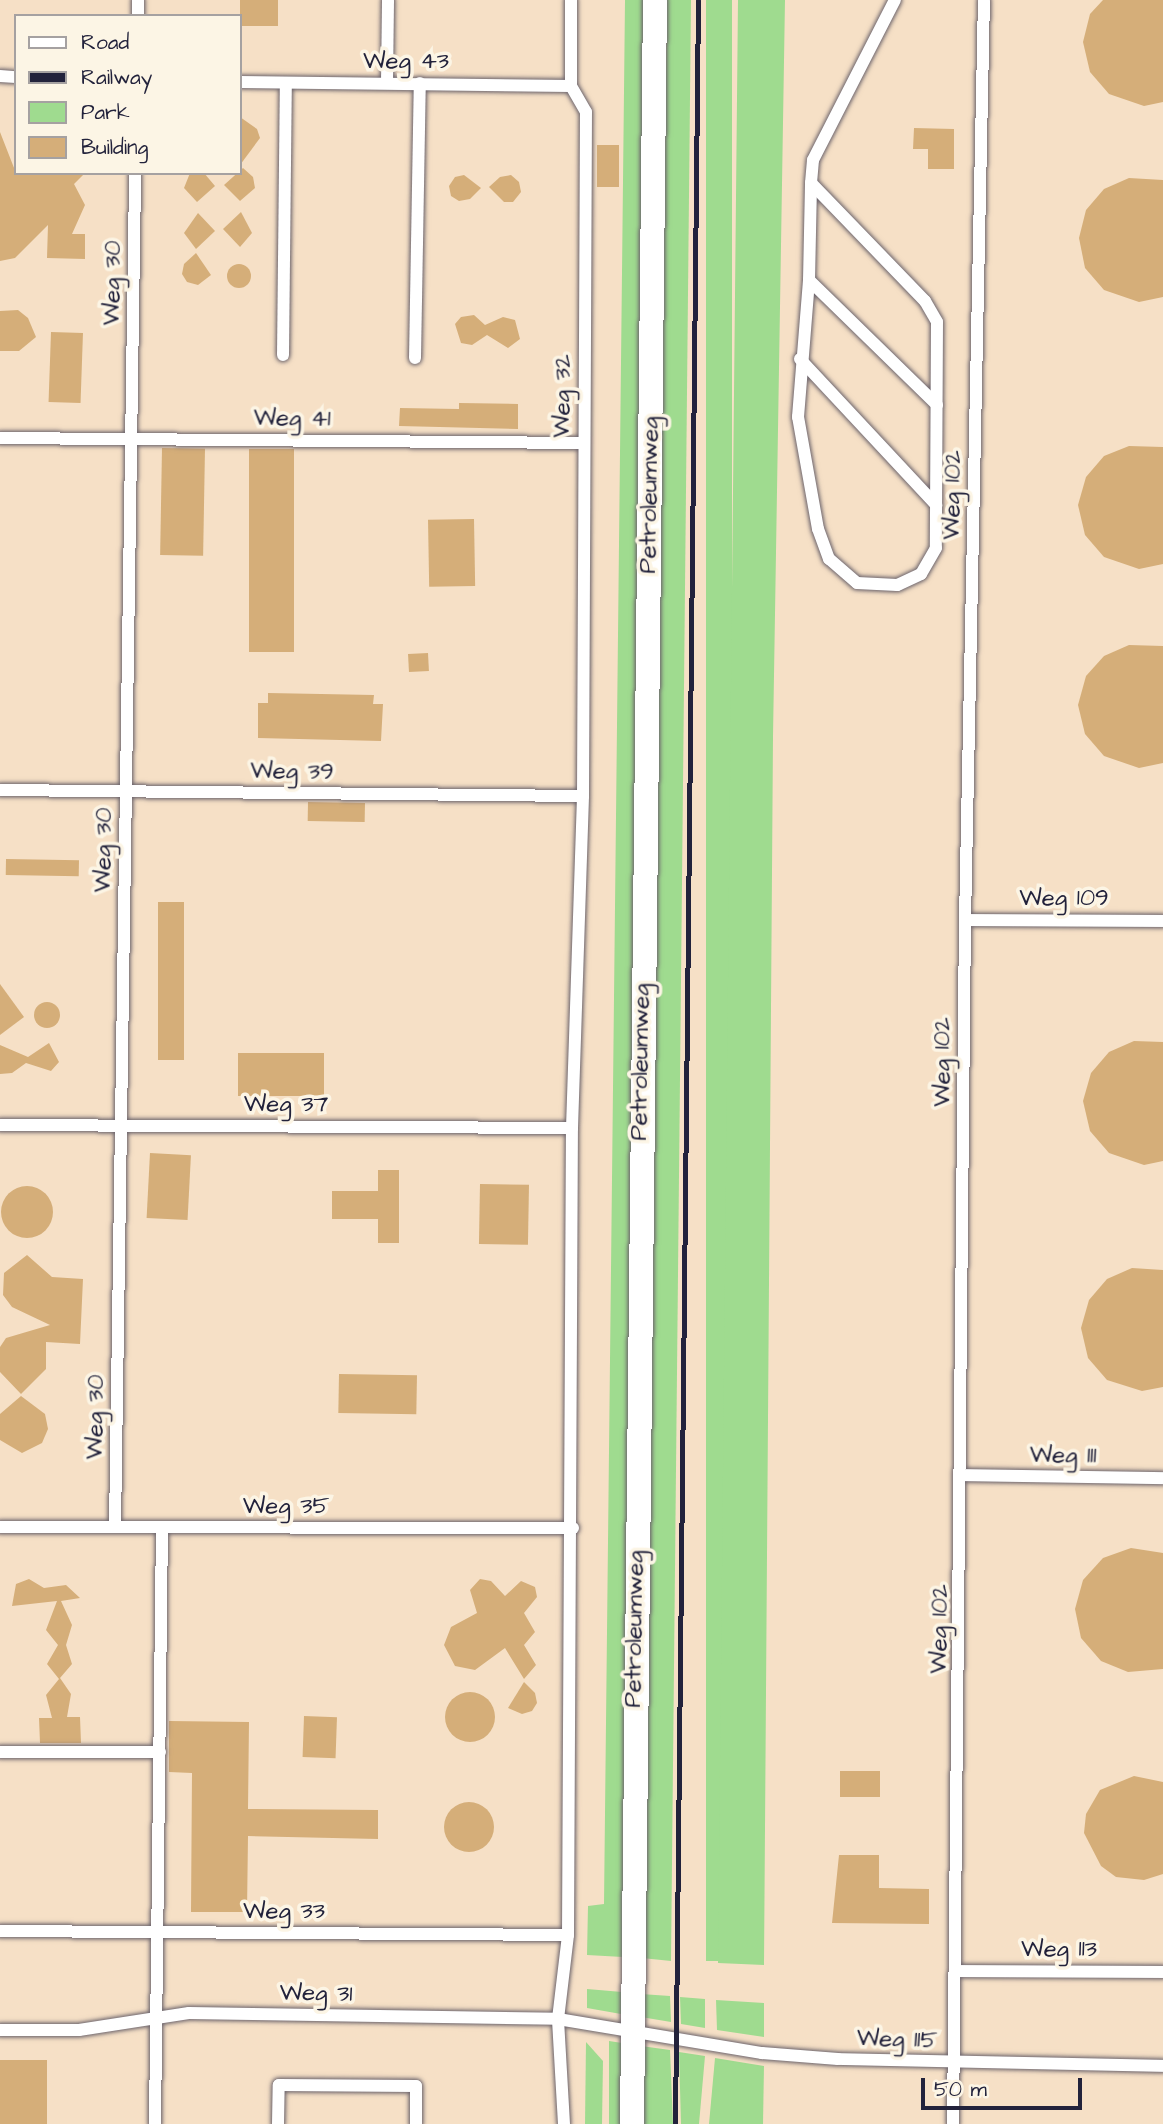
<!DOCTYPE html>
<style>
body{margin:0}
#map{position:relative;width:1163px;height:2124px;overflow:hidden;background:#f6e0c6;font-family:"Architects Daughter",sans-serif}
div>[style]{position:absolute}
.green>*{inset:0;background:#9fdb8f;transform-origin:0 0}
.building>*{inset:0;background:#d5ae79;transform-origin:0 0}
.round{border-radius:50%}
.roads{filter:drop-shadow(0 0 2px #6c646c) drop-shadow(0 0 2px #6c646c)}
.lane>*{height:12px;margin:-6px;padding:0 6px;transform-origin:6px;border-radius:6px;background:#fff}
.street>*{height:24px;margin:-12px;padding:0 12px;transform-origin:12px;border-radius:12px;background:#fff}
.rail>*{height:5px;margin:-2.5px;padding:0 2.5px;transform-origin:2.5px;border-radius:2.5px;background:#22223b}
span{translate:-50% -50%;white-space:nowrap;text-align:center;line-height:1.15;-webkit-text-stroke:7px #fcf5e5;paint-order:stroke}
.street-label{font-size:24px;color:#22223b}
.legend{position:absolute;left:14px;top:14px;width:228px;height:161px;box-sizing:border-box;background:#fcf5e5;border:2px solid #a5a1a1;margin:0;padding:9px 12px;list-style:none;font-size:21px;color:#22223b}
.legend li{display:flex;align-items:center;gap:14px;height:35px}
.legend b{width:35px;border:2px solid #a5a1a1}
.scale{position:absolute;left:921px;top:2078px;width:161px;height:32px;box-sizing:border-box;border:4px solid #22223b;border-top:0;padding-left:9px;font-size:21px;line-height:24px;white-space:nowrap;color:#22223b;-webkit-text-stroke:5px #fcf5e5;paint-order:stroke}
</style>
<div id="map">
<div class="green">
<i style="clip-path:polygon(625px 0,645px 0,623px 1957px,587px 1955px,588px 1906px,604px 1904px)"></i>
<i style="clip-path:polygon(667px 0,691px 0,671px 1961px,642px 1958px)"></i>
<i style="left:706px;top:0;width:26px;height:1961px"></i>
<i style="clip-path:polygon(738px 0,785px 0,773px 737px,764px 1965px,718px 1963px)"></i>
<i style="clip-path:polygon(587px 1989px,622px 1992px,621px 2014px,587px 2008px)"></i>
<i style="clip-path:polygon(641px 1994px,670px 1996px,671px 2022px,641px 2017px)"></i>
<i style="clip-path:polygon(680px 1997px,705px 1999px,705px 2028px,681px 2024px)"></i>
<i style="clip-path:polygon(716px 2000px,764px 2003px,764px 2037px,717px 2030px)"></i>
<i style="clip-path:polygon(609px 2041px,622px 2043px,620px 2124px,609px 2124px)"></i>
<i style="clip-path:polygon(586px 2042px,603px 2061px,602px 2124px,585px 2124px)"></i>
<i style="clip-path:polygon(641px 2046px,670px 2050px,673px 2124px,640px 2124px)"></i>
<i style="clip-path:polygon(679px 2052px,705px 2056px,699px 2124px,681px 2124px)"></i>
<i style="clip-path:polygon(715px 2058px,764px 2066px,763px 2124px,709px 2124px)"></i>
</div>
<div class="building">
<i style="left:240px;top:0;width:38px;height:26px"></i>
<i style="clip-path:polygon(1103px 0,1163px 0,1163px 102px,1144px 106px,1109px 94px,1090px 72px,1083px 42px,1090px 14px)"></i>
<i style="clip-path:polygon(240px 117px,257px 129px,260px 138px,240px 165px)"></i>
<i style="clip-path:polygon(914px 128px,954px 129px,954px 169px,928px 169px,928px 149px,913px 149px)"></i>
<i style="clip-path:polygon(0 132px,16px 173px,85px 173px,74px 184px,85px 205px,72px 234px,85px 234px,85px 259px,47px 258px,48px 225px,15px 258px,0 261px)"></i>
<i style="left:597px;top:145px;width:22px;height:42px"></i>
<i style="clip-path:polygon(243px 168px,253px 177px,255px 188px,240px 201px,224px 185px)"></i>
<i style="clip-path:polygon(190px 173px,204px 173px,215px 186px,197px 202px,184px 188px)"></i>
<i style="clip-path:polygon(464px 175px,481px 188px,470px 199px,459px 201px,451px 196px,449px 186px,455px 177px)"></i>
<i style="clip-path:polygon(511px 175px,519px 182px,521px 192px,513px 202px,504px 202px,489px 187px,500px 177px)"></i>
<i style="clip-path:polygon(1129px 178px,1163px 180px,1163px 297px,1139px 302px,1104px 290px,1085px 268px,1079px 238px,1086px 210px,1104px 189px)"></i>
<i style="clip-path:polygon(241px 212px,252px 233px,240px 247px,223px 229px)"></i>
<i style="clip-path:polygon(198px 213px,215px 231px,196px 249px,184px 233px)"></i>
<i style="clip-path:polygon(196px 253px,211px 275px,198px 285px,187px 282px,182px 274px,184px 264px)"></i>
<i class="round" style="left:227px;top:264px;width:24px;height:24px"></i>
<i style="clip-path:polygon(18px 310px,28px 318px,36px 337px,19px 351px,0 351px,0 311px)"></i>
<i style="clip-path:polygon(474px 315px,485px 325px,503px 317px,515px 320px,520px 339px,508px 348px,487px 335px,472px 345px,461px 343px,455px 324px,461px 317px)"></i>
<i style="left:51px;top:332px;width:32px;height:70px;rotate:2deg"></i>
<i style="clip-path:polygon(459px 403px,518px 404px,518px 429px,399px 426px,400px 408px,459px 409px)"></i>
<i style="clip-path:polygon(1129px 446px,1163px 447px,1163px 564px,1139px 569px,1104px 557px,1085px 535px,1078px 505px,1086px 477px,1104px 456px)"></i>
<i style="left:162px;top:448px;width:43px;height:107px;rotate:1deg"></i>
<i style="left:249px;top:449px;width:45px;height:203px"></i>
<i style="left:474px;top:519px;width:67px;height:46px;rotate:89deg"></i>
<i style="clip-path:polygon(1129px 645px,1163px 646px,1163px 763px,1139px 768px,1104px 756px,1085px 734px,1078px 705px,1086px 676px,1104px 656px)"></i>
<i style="left:428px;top:653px;width:18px;height:20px;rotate:87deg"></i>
<i style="clip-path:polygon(268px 693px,374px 695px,373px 704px,383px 704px,381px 741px,258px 738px,258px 703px,268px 703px)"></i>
<i style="left:308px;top:802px;width:57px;height:19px;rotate:1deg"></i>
<i style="left:6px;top:859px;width:73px;height:16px;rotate:1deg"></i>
<i style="left:158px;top:902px;width:26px;height:158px"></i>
<i style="clip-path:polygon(0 984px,24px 1017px,0 1035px)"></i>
<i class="round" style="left:34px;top:1002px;width:26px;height:26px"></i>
<i style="clip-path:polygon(1134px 1041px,1163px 1042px,1163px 1161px,1144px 1165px,1109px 1153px,1090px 1131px,1083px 1101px,1091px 1073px,1109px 1052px)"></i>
<i style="clip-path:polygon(49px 1043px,59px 1062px,51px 1071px,26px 1063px,12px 1073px,0 1074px,0 1045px,28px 1057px)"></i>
<i style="left:238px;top:1053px;width:86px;height:43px"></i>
<i style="left:150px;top:1153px;width:41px;height:65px;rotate:3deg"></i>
<i style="clip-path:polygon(378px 1170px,399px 1170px,399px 1243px,378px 1243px,378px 1219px,332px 1219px,332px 1191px,378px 1191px)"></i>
<i style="left:480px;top:1184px;width:49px;height:60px;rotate:1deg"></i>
<i class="round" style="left:1px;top:1186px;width:52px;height:52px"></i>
<i style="clip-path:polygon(27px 1255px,52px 1277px,83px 1279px,80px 1344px,46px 1342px,46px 1369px,21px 1394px,0 1372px,0 1347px,6px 1338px,50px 1325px,12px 1307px,3px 1295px,4px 1273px)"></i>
<i style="clip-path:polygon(1132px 1268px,1163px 1270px,1163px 1387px,1142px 1391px,1107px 1380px,1088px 1358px,1081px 1328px,1089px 1300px,1107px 1279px)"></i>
<i style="left:339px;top:1374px;width:78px;height:39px;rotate:1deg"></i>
<i style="clip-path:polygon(21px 1396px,45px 1414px,48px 1429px,42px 1443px,22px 1453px,0 1440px,0 1414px)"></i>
<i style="clip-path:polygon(1131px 1548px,1163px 1553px,1163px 1669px,1128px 1672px,1101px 1661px,1081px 1638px,1075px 1609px,1083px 1580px,1103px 1558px)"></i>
<i style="clip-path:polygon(29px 1579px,44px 1588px,66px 1585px,80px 1598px,61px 1601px,72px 1625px,66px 1645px,72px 1664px,60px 1678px,71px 1694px,67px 1717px,80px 1717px,81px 1743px,40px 1743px,39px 1718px,52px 1718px,46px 1695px,59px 1679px,47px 1664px,58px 1645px,46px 1630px,57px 1601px,12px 1606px,16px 1584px)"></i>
<i style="clip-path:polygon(480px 1579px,491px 1581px,505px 1596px,521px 1581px,535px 1587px,537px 1597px,524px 1613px,535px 1632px,524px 1645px,536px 1665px,524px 1679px,505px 1648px,475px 1670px,455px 1666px,444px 1645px,451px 1627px,477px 1613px,470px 1590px)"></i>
<i style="clip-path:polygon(524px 1682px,535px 1693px,537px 1703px,532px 1711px,522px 1714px,508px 1708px)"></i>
<i class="round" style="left:445px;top:1692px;width:50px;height:50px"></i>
<i style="left:304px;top:1716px;width:33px;height:41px;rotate:2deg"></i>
<i style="clip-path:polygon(169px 1721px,249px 1722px,248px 1809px,378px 1810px,378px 1839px,248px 1836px,247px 1912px,191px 1912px,192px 1773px,169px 1772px)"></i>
<i style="left:840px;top:1771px;width:40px;height:26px"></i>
<i style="clip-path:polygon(1134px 1776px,1163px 1782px,1163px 1874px,1144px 1880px,1116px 1877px,1101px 1866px,1084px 1833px,1086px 1814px,1100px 1790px)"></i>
<i class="round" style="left:444px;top:1802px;width:50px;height:50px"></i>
<i style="clip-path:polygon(839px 1855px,879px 1855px,879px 1888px,929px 1889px,929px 1924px,832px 1923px)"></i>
<i style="left:0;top:2060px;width:47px;height:64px"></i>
</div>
<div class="roads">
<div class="lane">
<i style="left:138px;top:16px;width:16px;rotate:-90deg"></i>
<i style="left:0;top:76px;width:16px;rotate:4deg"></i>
<i style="left:240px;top:82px;width:331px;rotate:0.7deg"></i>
<i style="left:387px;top:83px;width:83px;rotate:-89.3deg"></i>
<i style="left:811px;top:183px;width:164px;rotate:46deg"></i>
<i style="left:925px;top:301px;width:24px;rotate:60deg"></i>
<i style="left:937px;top:322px;width:226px;rotate:90.3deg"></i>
<i style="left:936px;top:548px;width:30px;rotate:120deg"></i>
<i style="left:921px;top:574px;width:26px;rotate:155deg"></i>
<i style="left:897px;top:585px;width:40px;rotate:-177.1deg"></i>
<i style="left:857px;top:583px;width:37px;rotate:-139deg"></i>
<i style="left:829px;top:559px;width:32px;rotate:-110deg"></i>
<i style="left:818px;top:529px;width:114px;rotate:-100.1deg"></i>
<i style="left:798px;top:417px;width:137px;rotate:-85.4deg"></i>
<i style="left:809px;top:280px;width:97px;rotate:-88.8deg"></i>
<i style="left:811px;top:183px;width:23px;rotate:-85deg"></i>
<i style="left:813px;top:160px;width:180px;rotate:-62.9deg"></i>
<i style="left:809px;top:280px;width:179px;rotate:44.3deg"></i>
<i style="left:283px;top:355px;width:272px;rotate:-89.4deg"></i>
<i style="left:415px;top:358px;width:275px;rotate:-89deg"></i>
<i style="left:800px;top:359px;width:200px;rotate:47deg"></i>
<i style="left:0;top:438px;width:583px;rotate:0.49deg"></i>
<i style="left:0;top:790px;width:583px;rotate:0.59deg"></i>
<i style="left:965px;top:920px;width:198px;rotate:0.3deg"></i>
<i style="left:0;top:1125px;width:572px;rotate:0.3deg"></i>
<i style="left:963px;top:1475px;width:200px;rotate:0.9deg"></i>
<i style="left:0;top:1527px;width:573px;rotate:0.1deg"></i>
<i style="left:115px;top:1527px;width:1354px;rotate:-89.15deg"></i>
<i style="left:0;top:1752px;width:160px"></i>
<i style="left:0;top:1931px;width:568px;rotate:0.4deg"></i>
<i style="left:955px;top:1971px;width:208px;rotate:0.3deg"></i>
<i style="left:0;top:2030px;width:79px"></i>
<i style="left:79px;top:2030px;width:111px;rotate:-8.8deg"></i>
<i style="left:189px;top:2013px;width:369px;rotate:0.9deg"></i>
<i style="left:558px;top:2019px;width:207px;rotate:9.5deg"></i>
<i style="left:762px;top:2053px;width:76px;rotate:4.5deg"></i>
<i style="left:838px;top:2059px;width:325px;rotate:1.2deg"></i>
<i style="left:155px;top:2124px;width:596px;rotate:-89.33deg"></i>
<i style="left:278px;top:2124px;width:39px;rotate:-89deg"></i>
<i style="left:279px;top:2085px;width:137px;rotate:0.4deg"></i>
<i style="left:416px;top:2086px;width:38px;rotate:90deg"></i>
<i style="left:564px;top:2124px;width:105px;rotate:-93.3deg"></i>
<i style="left:558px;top:2019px;width:85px;rotate:-83.2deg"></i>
<i style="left:568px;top:1935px;width:807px;rotate:-89.72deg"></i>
<i style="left:572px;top:1128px;width:332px;rotate:-88.1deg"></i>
<i style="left:583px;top:796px;width:684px;rotate:-89.75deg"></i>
<i style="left:586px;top:112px;width:30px;rotate:-120deg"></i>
<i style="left:571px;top:86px;width:86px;rotate:-90deg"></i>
<i style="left:953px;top:2124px;width:1204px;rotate:-89.43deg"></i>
<i style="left:965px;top:920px;width:920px;rotate:-88.82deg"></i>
</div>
<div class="street">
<i style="left:632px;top:2124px;width:2124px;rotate:-89.38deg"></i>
</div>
</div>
<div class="rail">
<i style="left:675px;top:2124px;width:2124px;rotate:-89.38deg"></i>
</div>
<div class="street-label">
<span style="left:406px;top:62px">Weg 43</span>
<span style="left:113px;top:283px;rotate:-89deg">Weg 30</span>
<span style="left:563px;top:396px;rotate:-89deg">Weg 32</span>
<span style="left:292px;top:419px;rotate:1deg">Weg 41</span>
<span style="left:650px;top:495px;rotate:-89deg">Petroleumweg</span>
<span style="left:953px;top:495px;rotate:-89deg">Weg 102</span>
<span style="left:292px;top:772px;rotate:1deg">Weg 39</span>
<span style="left:104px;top:850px;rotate:-89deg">Weg 30</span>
<span style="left:1064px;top:899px">Weg 109</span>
<span style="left:641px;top:1062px;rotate:-89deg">Petroleumweg</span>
<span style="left:943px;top:1062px;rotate:-90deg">Weg 102</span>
<span style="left:286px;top:1105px">Weg 37</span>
<span style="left:96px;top:1417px;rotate:-89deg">Weg 30</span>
<span style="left:1063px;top:1456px;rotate:1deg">Weg 111</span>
<span style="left:286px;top:1507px">Weg 35</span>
<span style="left:635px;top:1629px;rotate:-89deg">Petroleumweg</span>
<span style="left:940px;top:1629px;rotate:-89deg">Weg 102</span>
<span style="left:284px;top:1912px">Weg 33</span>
<span style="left:1059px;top:1950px">Weg 113</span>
<span style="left:316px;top:1994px;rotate:1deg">Weg 31</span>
<span style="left:897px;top:2040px;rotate:2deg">Weg 115</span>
</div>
<ul class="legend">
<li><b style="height:9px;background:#fff"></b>Road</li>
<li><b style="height:9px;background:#22223b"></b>Railway</li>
<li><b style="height:19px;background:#9fdb8f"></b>Park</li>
<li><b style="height:19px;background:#d5ae79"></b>Building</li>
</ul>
<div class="scale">50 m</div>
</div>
